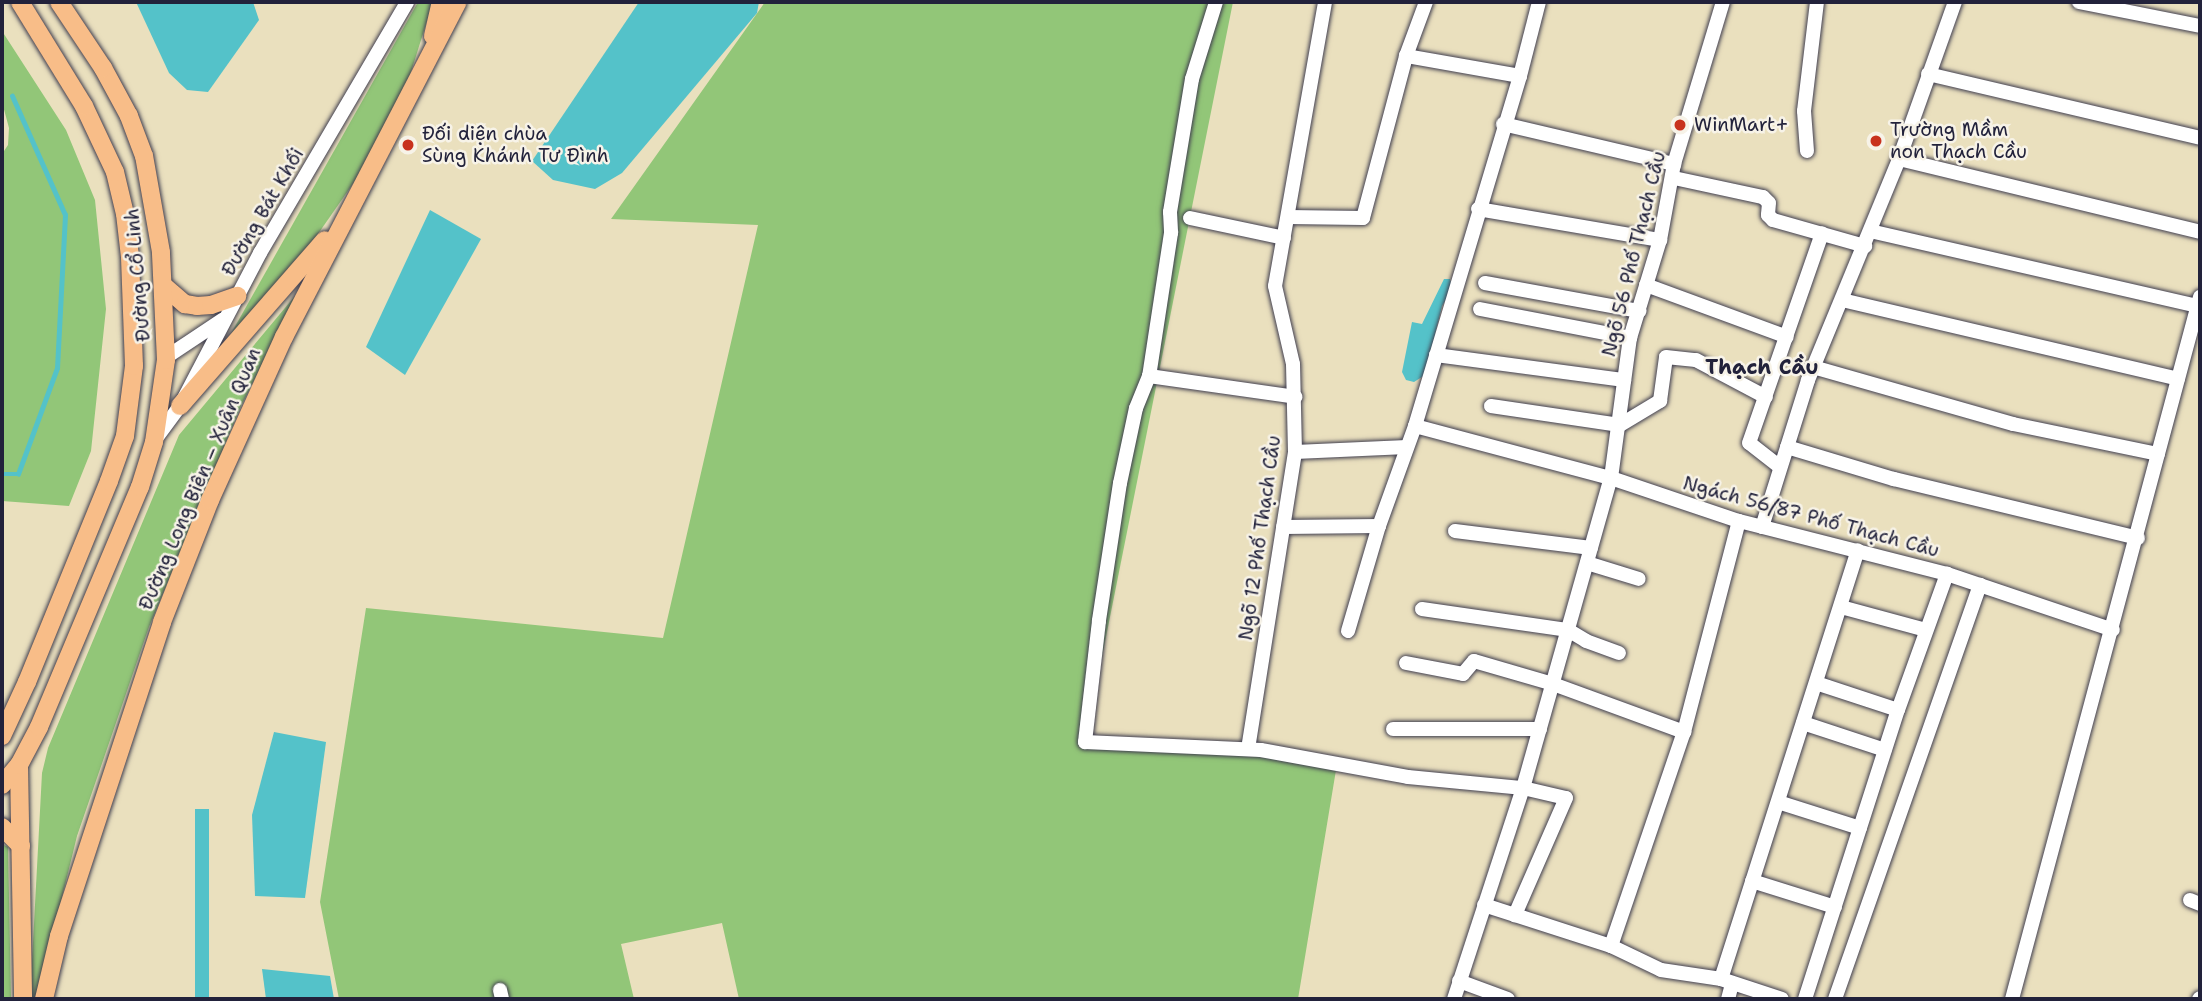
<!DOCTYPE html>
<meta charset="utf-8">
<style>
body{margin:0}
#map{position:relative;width:2202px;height:1001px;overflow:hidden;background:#eae0be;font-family:"Shantell Sans",sans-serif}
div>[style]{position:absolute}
.green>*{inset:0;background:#92c678}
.water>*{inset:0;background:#54c2c9;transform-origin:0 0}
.stream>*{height:4.5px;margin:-2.25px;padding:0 2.25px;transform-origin:2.25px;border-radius:2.25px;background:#54c2c9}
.roads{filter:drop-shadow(0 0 2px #403e4f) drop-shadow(0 0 2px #403e4f)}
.minor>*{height:14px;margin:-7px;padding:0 7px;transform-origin:7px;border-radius:7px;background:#fff}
.major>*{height:18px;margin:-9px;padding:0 9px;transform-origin:9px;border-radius:9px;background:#f8bd88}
.dots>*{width:19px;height:19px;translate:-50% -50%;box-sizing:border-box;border:4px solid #f7f3e8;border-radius:50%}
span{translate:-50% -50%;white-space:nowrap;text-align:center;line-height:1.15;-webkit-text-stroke:5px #f7f3e8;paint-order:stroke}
.poi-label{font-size:19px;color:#22223b}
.left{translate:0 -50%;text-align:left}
.street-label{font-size:19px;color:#22223b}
.neighbourhood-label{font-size:21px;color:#22223b;font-weight:700}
.frame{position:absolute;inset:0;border:4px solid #22223b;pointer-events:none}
</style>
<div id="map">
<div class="green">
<i style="clip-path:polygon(418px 2px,433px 2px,410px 75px,357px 178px,304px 254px,224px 346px)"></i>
<i style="clip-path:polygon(765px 2px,1233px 2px,1085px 742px,1337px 764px,1298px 999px,739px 999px,722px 923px,621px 944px,634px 999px,339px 999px,320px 902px,366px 608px,663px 638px,758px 225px,611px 219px)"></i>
<i style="clip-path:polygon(2px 31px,66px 130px,95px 200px,106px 309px,91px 451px,69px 506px,2px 501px,2px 154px,8px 145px,9px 128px,2px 102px)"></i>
<i style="clip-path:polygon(300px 290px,241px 406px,149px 627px,77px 836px,37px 999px,30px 999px,42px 773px,48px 748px,179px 435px)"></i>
<i style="clip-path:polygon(2px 844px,8px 847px,11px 999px,2px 999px)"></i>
</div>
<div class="water">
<i style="clip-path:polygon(136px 2px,253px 2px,259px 20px,208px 92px,187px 90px,169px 73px)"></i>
<i style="clip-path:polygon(639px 2px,759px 2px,757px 13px,622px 173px,595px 189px,553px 180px,532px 161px)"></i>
<i style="clip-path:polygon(430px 210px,481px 239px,405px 375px,366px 347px)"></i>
<i style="clip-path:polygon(1444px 279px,1450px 279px,1452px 289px,1442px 306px,1425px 375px,1414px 382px,1406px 380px,1402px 372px,1412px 322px,1422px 324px)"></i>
<i style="clip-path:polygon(274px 732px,326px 742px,305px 898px,255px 896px,252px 815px)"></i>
<i style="left:195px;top:809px;width:14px;height:191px"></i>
<i style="clip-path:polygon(262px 969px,330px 976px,334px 999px,266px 999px)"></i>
</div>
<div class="stream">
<i style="left:2px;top:474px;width:16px"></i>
<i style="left:18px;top:474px;width:113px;rotate:-69.8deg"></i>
<i style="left:57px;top:368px;width:153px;rotate:-87deg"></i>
<i style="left:65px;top:215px;width:130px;rotate:-114deg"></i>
</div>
<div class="roads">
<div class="minor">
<i style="left:1216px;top:2px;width:81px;rotate:107.3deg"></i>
<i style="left:1192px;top:79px;width:135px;rotate:99.4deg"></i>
<i style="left:1170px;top:212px;width:21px;rotate:87deg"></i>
<i style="left:1171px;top:233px;width:145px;rotate:98.7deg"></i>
<i style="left:1149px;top:376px;width:148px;rotate:8.1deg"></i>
<i style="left:2079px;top:2px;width:123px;rotate:11.2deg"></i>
<i style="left:1928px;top:74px;width:279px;rotate:13.2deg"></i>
<i style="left:1520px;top:76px;width:76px;rotate:-75.6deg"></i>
<i style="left:1503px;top:124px;width:176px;rotate:13.2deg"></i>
<i style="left:1807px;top:151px;width:40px;rotate:-94.3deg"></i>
<i style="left:1804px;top:111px;width:110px;rotate:-83.2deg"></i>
<i style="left:1899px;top:159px;width:310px;rotate:13.6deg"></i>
<i style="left:1674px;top:178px;width:91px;rotate:12.1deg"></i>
<i style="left:1763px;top:197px;width:8px;rotate:45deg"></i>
<i style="left:1769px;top:203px;width:12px;rotate:95deg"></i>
<i style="left:1768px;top:215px;width:7px;rotate:45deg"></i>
<i style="left:1773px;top:220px;width:96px;rotate:15.8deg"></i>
<i style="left:1478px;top:209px;width:185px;rotate:9.7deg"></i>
<i style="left:1288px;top:217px;width:75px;rotate:0.8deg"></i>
<i style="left:1363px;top:218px;width:168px;rotate:-75.1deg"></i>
<i style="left:1406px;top:56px;width:58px;rotate:-69.7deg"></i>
<i style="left:1190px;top:218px;width:96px;rotate:12deg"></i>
<i style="left:1870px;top:231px;width:336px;rotate:12.9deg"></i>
<i style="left:1485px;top:283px;width:157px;rotate:10.3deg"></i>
<i style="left:1646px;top:285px;width:150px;rotate:20.2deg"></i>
<i style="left:1842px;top:300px;width:345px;rotate:13.2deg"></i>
<i style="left:1480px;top:309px;width:153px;rotate:10.9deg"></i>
<i style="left:1436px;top:355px;width:190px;rotate:7.6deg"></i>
<i style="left:165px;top:358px;width:69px;rotate:-33.7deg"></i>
<i style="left:1813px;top:367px;width:208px;rotate:15.9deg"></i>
<i style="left:2013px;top:424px;width:148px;rotate:11.7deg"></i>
<i style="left:1149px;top:376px;width:35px;rotate:112deg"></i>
<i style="left:1136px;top:408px;width:77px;rotate:102deg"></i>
<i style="left:1120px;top:483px;width:140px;rotate:98.7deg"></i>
<i style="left:1099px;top:621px;width:122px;rotate:96.6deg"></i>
<i style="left:1085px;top:742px;width:176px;rotate:2.6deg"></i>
<i style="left:1261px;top:750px;width:149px;rotate:10.4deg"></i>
<i style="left:1408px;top:777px;width:116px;rotate:5.5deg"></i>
<i style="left:1523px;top:788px;width:44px;rotate:13.1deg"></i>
<i style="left:1566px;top:798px;width:128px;rotate:113.6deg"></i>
<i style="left:1491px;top:406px;width:130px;rotate:8.4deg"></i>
<i style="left:1620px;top:425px;width:47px;rotate:-31deg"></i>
<i style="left:1660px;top:401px;width:44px;rotate:-82.2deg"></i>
<i style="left:1666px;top:357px;width:30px;rotate:6deg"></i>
<i style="left:1696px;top:360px;width:79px;rotate:27.9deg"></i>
<i style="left:1415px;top:426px;width:203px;rotate:14.9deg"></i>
<i style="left:1611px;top:478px;width:135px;rotate:18.6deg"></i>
<i style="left:1739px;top:521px;width:215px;rotate:14.3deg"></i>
<i style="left:1947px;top:574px;width:175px;rotate:18.6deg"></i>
<i style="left:154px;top:441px;width:44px;rotate:-53.4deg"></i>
<i style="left:180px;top:406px;width:173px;rotate:-62.4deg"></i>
<i style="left:260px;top:253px;width:291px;rotate:-59.6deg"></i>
<i style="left:1787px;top:447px;width:112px;rotate:16.7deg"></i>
<i style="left:1894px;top:479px;width:251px;rotate:13.6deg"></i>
<i style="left:1295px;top:452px;width:112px;rotate:-2.6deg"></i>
<i style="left:1780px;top:467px;width:39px;rotate:-142deg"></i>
<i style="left:1749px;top:443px;width:222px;rotate:-70.8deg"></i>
<i style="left:1283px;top:527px;width:96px;rotate:-0.6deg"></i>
<i style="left:1762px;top:527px;width:154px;rotate:-72.6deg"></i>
<i style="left:1808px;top:380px;width:239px;rotate:-67.6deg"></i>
<i style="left:1899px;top:159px;width:167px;rotate:-70.4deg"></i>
<i style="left:1455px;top:531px;width:137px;rotate:7.1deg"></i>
<i style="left:1587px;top:563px;width:54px;rotate:17.1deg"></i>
<i style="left:1841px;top:607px;width:88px;rotate:15.1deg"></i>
<i style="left:1422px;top:609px;width:148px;rotate:8.2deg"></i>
<i style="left:1568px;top:630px;width:21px;rotate:31deg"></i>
<i style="left:1586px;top:641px;width:35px;rotate:20deg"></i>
<i style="left:1348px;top:631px;width:109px;rotate:-73.6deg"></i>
<i style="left:1379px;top:526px;width:106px;rotate:-70.2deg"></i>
<i style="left:1415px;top:426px;width:365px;rotate:-73.3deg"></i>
<i style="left:1520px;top:76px;width:116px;rotate:-170deg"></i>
<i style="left:1406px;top:663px;width:58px;rotate:10.9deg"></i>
<i style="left:1463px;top:674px;width:17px;rotate:-50deg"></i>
<i style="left:1474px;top:661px;width:82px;rotate:16.2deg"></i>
<i style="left:1553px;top:684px;width:140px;rotate:20.1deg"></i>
<i style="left:1816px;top:683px;width:86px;rotate:18.2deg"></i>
<i style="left:1803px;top:723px;width:86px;rotate:18.2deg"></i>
<i style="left:1393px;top:729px;width:147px"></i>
<i style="left:1248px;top:749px;width:301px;rotate:-81deg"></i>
<i style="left:1295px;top:452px;width:88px;rotate:-91.3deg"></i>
<i style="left:1293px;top:364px;width:80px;rotate:-103deg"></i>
<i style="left:1275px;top:286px;width:288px;rotate:-80deg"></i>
<i style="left:1778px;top:802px;width:86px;rotate:17.6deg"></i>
<i style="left:1752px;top:881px;width:87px;rotate:17.4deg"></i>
<i style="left:2190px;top:900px;width:11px;rotate:22deg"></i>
<i style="left:1484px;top:905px;width:133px;rotate:17.9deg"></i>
<i style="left:1611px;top:946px;width:55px;rotate:25.6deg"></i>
<i style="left:1661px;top:970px;width:61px;rotate:8.5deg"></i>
<i style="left:1721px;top:979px;width:64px;rotate:18.2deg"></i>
<i style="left:1611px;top:946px;width:226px;rotate:-71.2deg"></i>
<i style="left:1684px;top:732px;width:218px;rotate:-75.4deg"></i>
<i style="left:1721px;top:979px;width:450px;rotate:-72.3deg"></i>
<i style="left:1459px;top:981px;width:52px;rotate:20.2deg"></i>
<i style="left:500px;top:990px;width:9px;rotate:77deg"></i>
<i style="left:1454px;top:999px;width:222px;rotate:-71.9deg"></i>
<i style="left:1523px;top:788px;width:322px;rotate:-74.2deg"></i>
<i style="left:1611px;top:478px;width:141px;rotate:-82.3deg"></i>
<i style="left:1630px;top:338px;width:102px;rotate:-73deg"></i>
<i style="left:1660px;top:240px;width:77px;rotate:-79.6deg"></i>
<i style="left:1674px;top:164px;width:169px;rotate:-73.2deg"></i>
<i style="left:1728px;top:999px;width:16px;rotate:-75deg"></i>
<i style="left:1805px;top:999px;width:304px;rotate:-72.2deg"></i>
<i style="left:1898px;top:710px;width:145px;rotate:-70.2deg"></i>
<i style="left:1835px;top:999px;width:439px;rotate:-70.7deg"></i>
<i style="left:2012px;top:999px;width:727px;rotate:-75.01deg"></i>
<i style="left:2199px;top:999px;width:1px;rotate:-45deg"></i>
</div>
<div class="major">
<i style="left:433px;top:36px;width:35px;rotate:-77deg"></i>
<i style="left:164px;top:286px;width:28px;rotate:41deg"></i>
<i style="left:185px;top:304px;width:12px;rotate:9deg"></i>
<i style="left:197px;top:306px;width:14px;rotate:-4deg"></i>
<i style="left:211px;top:305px;width:28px;rotate:-19deg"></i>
<i style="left:180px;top:406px;width:220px;rotate:-48.9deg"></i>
<i style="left:2px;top:736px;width:60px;rotate:-65.2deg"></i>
<i style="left:27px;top:682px;width:217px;rotate:-67.8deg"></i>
<i style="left:109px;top:481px;width:48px;rotate:-70.4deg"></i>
<i style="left:125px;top:436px;width:71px;rotate:-82.7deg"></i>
<i style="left:134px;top:366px;width:109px;rotate:-92.1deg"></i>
<i style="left:130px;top:257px;width:43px;rotate:-96.6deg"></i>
<i style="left:125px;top:214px;width:43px;rotate:-103.4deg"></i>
<i style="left:115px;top:172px;width:73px;rotate:-115.2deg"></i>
<i style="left:84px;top:106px;width:122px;rotate:-121.6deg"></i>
<i style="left:19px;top:765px;width:234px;rotate:89deg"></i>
<i style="left:2px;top:785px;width:26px;rotate:-50deg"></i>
<i style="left:19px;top:765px;width:43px;rotate:-62.2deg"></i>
<i style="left:39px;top:727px;width:260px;rotate:-67.2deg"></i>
<i style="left:140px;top:487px;width:47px;rotate:-72.7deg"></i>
<i style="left:154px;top:442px;width:83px;rotate:-81.7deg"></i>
<i style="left:166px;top:360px;width:108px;rotate:-92.7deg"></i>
<i style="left:161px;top:252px;width:97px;rotate:-100deg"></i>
<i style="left:144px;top:156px;width:43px;rotate:-110.6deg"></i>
<i style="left:129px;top:116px;width:55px;rotate:-118.4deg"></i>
<i style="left:103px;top:68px;width:79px;rotate:-123.7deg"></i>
<i style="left:2px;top:827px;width:27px;rotate:45deg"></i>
<i style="left:44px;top:999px;width:65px;rotate:-76.6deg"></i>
<i style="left:59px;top:936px;width:330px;rotate:-71.8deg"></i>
<i style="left:162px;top:622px;width:131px;rotate:-68.5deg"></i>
<i style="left:210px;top:500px;width:179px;rotate:-65.6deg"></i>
<i style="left:284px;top:337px;width:377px;rotate:-62.6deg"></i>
</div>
</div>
<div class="dots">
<i style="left:1680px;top:125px;background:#c8321e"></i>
<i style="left:1876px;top:141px;background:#c8321e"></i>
<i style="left:408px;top:145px;background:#c8321e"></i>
</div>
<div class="poi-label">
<span class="left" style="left:1694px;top:125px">WinMart+</span>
<span class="left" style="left:1890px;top:141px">Trường Mầm<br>non Thạch Cầu</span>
<span class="left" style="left:422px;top:145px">Đối diện chùa<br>Sùng Khánh Tư Đình</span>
</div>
<div class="street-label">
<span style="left:263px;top:212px;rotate:-60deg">Đường Bát Khối</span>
<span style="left:1634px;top:254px;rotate:-76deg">Ngõ 56 Phố Thạch Cầu</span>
<span style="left:138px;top:275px;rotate:-95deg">Đường Cổ Linh</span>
<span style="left:200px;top:479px;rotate:-67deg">Đường Long Biên – Xuân Quan</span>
<span style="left:1811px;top:517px;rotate:15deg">Ngách 56/87 Phố Thạch Cầu</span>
<span style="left:1260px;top:538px;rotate:-82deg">Ngõ 12 Phố Thạch Cầu</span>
</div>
<div class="neighbourhood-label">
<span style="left:1762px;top:367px">Thạch Cầu</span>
</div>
<div class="frame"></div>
</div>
